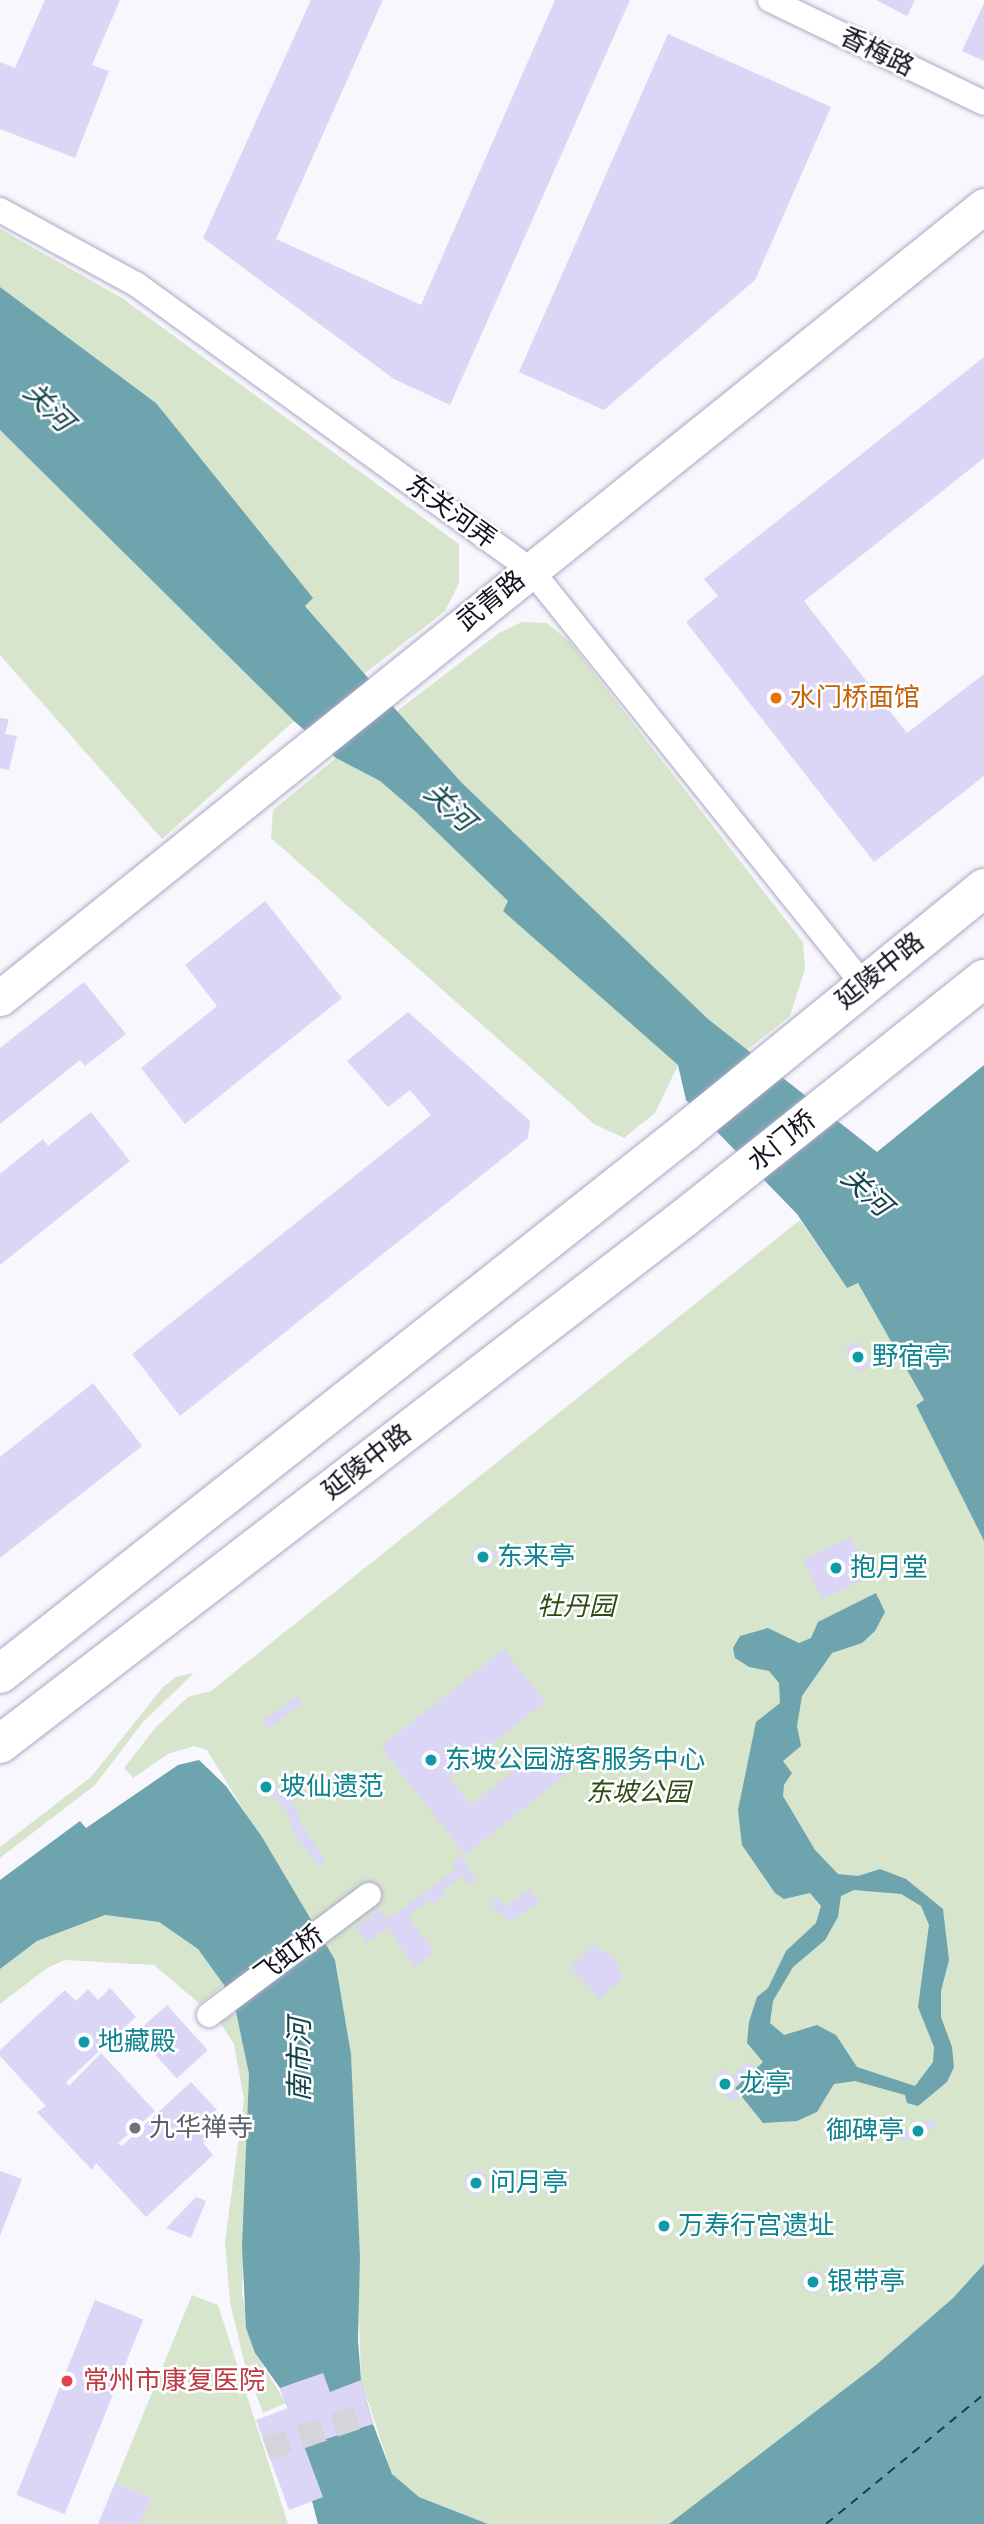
<!DOCTYPE html>
<meta charset="utf-8">
<style>
body{margin:0}
#map{position:relative;width:984px;height:2524px;overflow:hidden;background:#f8f7fd;font-family:"Zilla Slab","Noto Sans SC",serif}
div>[style]{position:absolute}
.green>*{inset:0;background:#d7e5cd}
.water>*{inset:0;background:#6ea4ae}
.ferry>*{height:2px;margin-top:-1px;transform-origin:0;background:repeating-linear-gradient(90deg,#11434b 0 9px,transparent 0 16px)}
.building>*{inset:0;background:#dbd5f6;transform-origin:0 0}
.street-tunnel>*{height:24px;margin-top:-12px;transform-origin:0;background:repeating-linear-gradient(90deg,#d6d4db 0 24px,transparent 0 36px)}
.roads{filter:drop-shadow(0 0 2px #ada7c6) drop-shadow(0 0 2px #ada7c6)}
.street>*{height:24px;margin:-12px;padding:0 12px;transform-origin:12px;border-radius:12px;background:#fff}
.secondary>*{height:35px;margin:-17.5px;padding:0 17.5px;transform-origin:17.5px;border-radius:17.5px;background:#fff}
.primary>*{height:38px;margin:-19px;padding:0 19px;transform-origin:19px;border-radius:19px;background:#fff}
.dots>*{width:19px;height:19px;translate:-50% -50%;box-sizing:border-box;border:4px solid #fff;border-radius:50%}
span{translate:-50% -50%;white-space:nowrap;text-align:center;line-height:1.15;-webkit-text-stroke:5px #fff;paint-order:stroke}
.street-label{font-size:26px;color:#13111c}
.food-label{font-size:26px;color:#c56008}
.left{translate:0 -50%;text-align:left}
.culture-label{font-size:26px;color:#0d838f}
.right{translate:-100% -50%;text-align:right}
.park-label{font-size:26px;color:#2f4b14;font-style:italic}
.worship-label{font-size:26px;color:#5b616d}
.health-label{font-size:26px;color:#be3a42}
.water-label{font-size:28px;color:#11434b;font-style:italic}
</style>
<div id="map">
<div class="green">
<i style="clip-path:polygon(0 229px,122px 298px,459px 544px,459px 583px,445px 611px,364px 674px,305px 605px,312px 598px,156px 403px,0 287px)"></i>
<i style="clip-path:polygon(0 430px,294px 721px,162px 839px,0 655px)"></i>
<i style="clip-path:polygon(522px 622px,547px 623px,570px 642px,803px 942px,805px 969px,790px 1016px,747px 1050px,708px 1019px,462px 783px,397px 711px,499px 633px)"></i>
<i style="clip-path:polygon(336px 758px,380px 781px,416px 812px,508px 901px,503px 911px,678px 1065px,655px 1113px,624px 1138px,594px 1124px,271px 838px,273px 810px)"></i>
<i style="clip-path:polygon(800px 1220px,847px 1288px,858px 1282px,924px 1400px,916px 1404px,984px 1541px,984px 2264px,953px 2298px,876px 2365px,669px 2524px,488px 2524px,419px 2497px,392px 2474px,361px 2380px,351px 2055px,335px 1960px,207px 1750px,194px 1746px,168px 1754px,133px 1778px,124px 1768px,156px 1727px,188px 1697px,211px 1691px)"></i>
<i style="clip-path:polygon(194px 1673px,143px 1722px,95px 1785px,0 1858px,0 1847px,91px 1777px,163px 1687px,176px 1677px)"></i>
<i style="clip-path:polygon(105px 1915px,159px 1922px,198px 1949px,224px 1985px,200px 2004px,154px 1965px,65px 1960px,47px 1968px,0 2004px,0 1969px,37px 1941px)"></i>
<i style="clip-path:polygon(236px 2012px,249px 2074px,242px 2294px,255px 2353px,286px 2403px,263px 2413px,244px 2361px,230px 2302px,225px 2242px,244px 2099px,234px 2044px,220px 2022px)"></i>
<i style="clip-path:polygon(192px 2295px,218px 2305px,288px 2524px,140px 2524px,151px 2498px,115px 2483px)"></i>
</div>
<div class="water">
<i style="clip-path:polygon(0 287px,156px 403px,313px 598px,305px 606px,397px 711px,462px 783px,708px 1019px,877px 1152px,984px 1065px,984px 1541px,916px 1405px,924px 1400px,858px 1283px,847px 1288px,797px 1214px,686px 1100px,678px 1065px,503px 911px,508px 901px,416px 812px,380px 781px,336px 758px,294px 721px,0 430px)"></i>
<i style="clip-path:polygon(evenodd,876px 1593px,885px 1612px,875px 1631px,862px 1643px,832px 1653px,802px 1696px,797px 1726px,801px 1746px,783px 1761px,792px 1773px,784px 1785px,783px 1796px,815px 1850px,838px 1874px,858px 1876px,880px 1869px,906px 1879px,943px 1909px,949px 1960px,941px 1991px,941px 2017px,952px 2047px,954px 2067px,947px 2082px,918px 2106px,907px 2103px,905px 2095px,855px 2081px,834px 2084px,817px 2112px,797px 2121px,763px 2123px,735px 2088px,763px 2062px,747px 2043px,749px 2022px,757px 1997px,768px 1988px,786px 1951px,816px 1923px,821px 1906px,810px 1893px,784px 1899px,775px 1893px,742px 1845px,738px 1810px,756px 1722px,780px 1703px,779px 1683px,769px 1671px,749px 1667px,735px 1658px,733px 1648px,740px 1636px,768px 1628px,799px 1643px,811px 1638px,818px 1622px,876px 1593px,854px 1890px,901px 1894px,921px 1906px,929px 1925px,918px 2007px,934px 2047px,933px 2062px,915px 2086px,857px 2067px,836px 2035px,817px 2025px,784px 2035px,770px 2023px,773px 2001px,793px 1967px,825px 1940px,838px 1917px,841px 1896px,854px 1890px)"></i>
<i style="clip-path:polygon(199px 1760px,226px 1786px,262px 1837px,335px 1960px,351px 2054px,360px 2257px,358px 2340px,361px 2380px,373px 2424px,392px 2474px,419px 2497px,488px 2524px,318px 2524px,288px 2408px,280px 2388px,255px 2353px,246px 2328px,242px 2247px,249px 2074px,236px 2012px,224px 1985px,198px 1949px,159px 1922px,105px 1915px,37px 1941px,0 1969px,0 1880px,80px 1821px,86px 1828px,178px 1765px)"></i>
<i style="clip-path:polygon(984px 2264px,984px 2524px,669px 2524px,876px 2365px,953px 2298px)"></i>
</div>
<div class="ferry">
<i style="left:826px;top:2524px;width:205px;rotate:-39.4deg"></i>
</div>
<div class="building">
<i style="clip-path:polygon(45px 0,120px 0,92px 65px,109px 71px,75px 158px,0 129px,0 62px,15px 68px)"></i>
<i style="clip-path:polygon(311px 0,383px 0,276px 239px,421px 305px,555px 0,630px 0,450px 405px,394px 379px,203px 238px)"></i>
<i style="clip-path:polygon(876px 0,915px 0,907px 16px)"></i>
<i style="clip-path:polygon(984px 3px,984px 61px,962px 51px)"></i>
<i style="clip-path:polygon(668px 34px,831px 107px,755px 280px,604px 410px,519px 372px)"></i>
<i style="clip-path:polygon(984px 357px,984px 458px,804px 601px,907px 733px,984px 674px,984px 776px,874px 862px,686px 622px,718px 596px,704px 579px)"></i>
<i style="clip-path:polygon(0 718px,9px 719px,5px 734px,17px 736px,9px 770px,0 768px)"></i>
<i style="clip-path:polygon(265px 901px,342px 998px,185px 1124px,141px 1068px,217px 1006px,185px 965px)"></i>
<i style="clip-path:polygon(84px 982px,126px 1034px,85px 1066px,80px 1060px,0 1124px,0 1048px)"></i>
<i style="clip-path:polygon(408px 1012px,530px 1121px,528px 1138px,180px 1416px,132px 1354px,431px 1115px,410px 1090px,388px 1107px,347px 1061px)"></i>
<i style="clip-path:polygon(91px 1112px,130px 1161px,0 1265px,0 1174px,43px 1139px,48px 1146px)"></i>
<i style="left:859px;top:1341px;width:27px;height:16px;rotate:63deg"></i>
<i style="clip-path:polygon(93px 1383px,142px 1446px,0 1558px,0 1457px)"></i>
<i style="left:851px;top:1537px;width:44px;height:53px;rotate:65deg"></i>
<i style="left:480px;top:1543px;width:20px;height:20px;rotate:30deg"></i>
<i style="clip-path:polygon(504px 1649px,545px 1702px,449px 1777px,470px 1805px,546px 1746px,567px 1774px,465px 1855px,381px 1747px)"></i>
<i style="left:297px;top:1696px;width:9px;height:43px;rotate:54deg"></i>
<i style="clip-path:polygon(266px 1774px,295px 1805px,303px 1828px,326px 1861px,319px 1867px,294px 1832px,286px 1810px,271px 1794px,266px 1799px,253px 1787px)"></i>
<i style="clip-path:polygon(462px 1856px,476px 1881px,470px 1886px,462px 1876px,441px 1892px,444px 1896px,432px 1905px,429px 1900px,408px 1916px,434px 1952px,415px 1967px,387px 1928px,366px 1943px,355px 1927px,380px 1909px,387px 1920px,456px 1869px,452px 1863px)"></i>
<i style="clip-path:polygon(530px 1889px,539px 1902px,510px 1922px,490px 1904px,499px 1897px,505px 1907px)"></i>
<i style="clip-path:polygon(594px 1944px,620px 1964px,616px 1967px,624px 1977px,600px 1999px,570px 1967px)"></i>
<i style="clip-path:polygon(110px 1988px,136px 2017px,66px 2082px,69px 2086px,101px 2053px,155px 2111px,118px 2143px,122px 2146px,191px 2082px,217px 2110px,206px 2120px,216px 2132px,203px 2143px,213px 2155px,146px 2217px,96px 2163px,92px 2170px,37px 2112px,46px 2106px,0 2056px,0 2050px,65px 1990px,76px 2001px,88px 1989px,98px 2000px)"></i>
<i style="left:167px;top:2005px;width:61px;height:42px;rotate:48deg"></i>
<i style="clip-path:polygon(749px 2061px,755px 2068px,733px 2087px,741px 2096px,733px 2102px,710px 2081px,724px 2069px,731px 2077px)"></i>
<i style="left:932px;top:2118px;width:10px;height:36px;rotate:66deg"></i>
<i style="clip-path:polygon(474px 2170px,485px 2175px,487px 2187px,477px 2195px,467px 2191px,464px 2178px)"></i>
<i style="clip-path:polygon(0 2171px,22px 2179px,0 2236px)"></i>
<i style="clip-path:polygon(196px 2197px,206px 2201px,191px 2238px,166px 2228px)"></i>
<i style="clip-path:polygon(811px 2270px,822px 2274px,824px 2286px,814px 2294px,804px 2290px,801px 2277px)"></i>
<i style="left:95px;top:2300px;width:52px;height:210px;rotate:22deg"></i>
<i style="clip-path:polygon(323px 2373px,330px 2392px,361px 2380px,373px 2424px,304px 2446px,323px 2497px,289px 2510px,256px 2420px,288px 2408px,280px 2388px)"></i>
<i style="clip-path:polygon(115px 2483px,151px 2498px,140px 2524px,98px 2524px)"></i>
</div>
<div class="street-tunnel">
<i style="left:266px;top:2449px;width:110px;rotate:-19.1deg"></i>
</div>
<div class="roads">
<div class="street">
<i style="left:770px;top:0;width:237px;rotate:25.7deg"></i>
<i style="left:0;top:210px;width:155px;rotate:28.6deg"></i>
<i style="left:136px;top:284px;width:488px;rotate:35.9deg"></i>
<i style="left:531px;top:570px;width:529px;rotate:51.29deg"></i>
<i style="left:209px;top:2015px;width:200px;rotate:-36.9deg"></i>
</div>
<div class="secondary">
<i style="left:0;top:998px;width:1263px;rotate:-38.83deg"></i>
</div>
<div class="primary">
<i style="left:0;top:1674px;width:873px;rotate:-38.35deg"></i>
<i style="left:685px;top:1132px;width:386px;rotate:-39.2deg"></i>
<i style="left:0;top:1744px;width:861px;rotate:-37.55deg"></i>
<i style="left:683px;top:1219px;width:385px;rotate:-38.6deg"></i>
</div>
</div>
<div class="dots">
<i style="left:776px;top:698px;background:#e8710a"></i>
<i style="left:858px;top:1357px;background:#0f9aa8"></i>
<i style="left:483px;top:1557px;background:#0f9aa8"></i>
<i style="left:836px;top:1568px;background:#0f9aa8"></i>
<i style="left:431px;top:1760px;background:#0f9aa8"></i>
<i style="left:266px;top:1787px;background:#0f9aa8"></i>
<i style="left:84px;top:2042px;background:#0f9aa8"></i>
<i style="left:725px;top:2084px;background:#0f9aa8"></i>
<i style="left:135px;top:2128px;background:#6b7280"></i>
<i style="left:918px;top:2131px;background:#0f9aa8"></i>
<i style="left:476px;top:2183px;background:#0f9aa8"></i>
<i style="left:664px;top:2226px;background:#0f9aa8"></i>
<i style="left:813px;top:2282px;background:#0f9aa8"></i>
<i style="left:67px;top:2381px;background:#e0444e"></i>
</div>
<div class="street-label">
<span style="left:877px;top:52px;rotate:26deg">香梅路</span>
<span style="left:451px;top:512px;rotate:36deg">东关河弄</span>
<span style="left:491px;top:601px;rotate:-39deg">武青路</span>
<span style="left:880px;top:971px;rotate:-39deg">延陵中路</span>
<span style="left:782px;top:1141px;rotate:-39deg">水门桥</span>
<span style="left:367px;top:1462px;rotate:-38deg">延陵中路</span>
<span style="left:289px;top:1955px;rotate:-37deg">飞虹桥</span>
</div>
<div class="food-label">
<span class="left" style="left:790px;top:698px">水门桥面馆</span>
</div>
<div class="culture-label">
<span class="left" style="left:872px;top:1357px">野宿亭</span>
<span class="left" style="left:497px;top:1557px">东来亭</span>
<span class="left" style="left:850px;top:1568px">抱月堂</span>
<span class="left" style="left:445px;top:1760px">东坡公园游客服务中心</span>
<span class="left" style="left:280px;top:1787px">坡仙遗范</span>
<span class="left" style="left:98px;top:2042px">地藏殿</span>
<span class="left" style="left:739px;top:2084px">龙亭</span>
<span class="right" style="left:904px;top:2131px">御碑亭</span>
<span class="left" style="left:490px;top:2183px">问月亭</span>
<span class="left" style="left:678px;top:2226px">万寿行宫遗址</span>
<span class="left" style="left:827px;top:2282px">银带亭</span>
</div>
<div class="park-label">
<span style="left:576px;top:1607px">牡丹园</span>
<span style="left:638px;top:1793px">东坡公园</span>
</div>
<div class="worship-label">
<span class="left" style="left:149px;top:2128px">九华禅寺</span>
</div>
<div class="health-label">
<span class="left" style="left:83px;top:2381px">常州市康复医院</span>
</div>
<div class="water-label">
<span style="left:48px;top:407px;rotate:45deg">关河</span>
<span style="left:449px;top:807px;rotate:43deg">关河</span>
<span style="left:866px;top:1192px;rotate:43deg">关河</span>
<span style="left:300px;top:2060px;rotate:-90deg">南市河</span>
</div>
</div>
